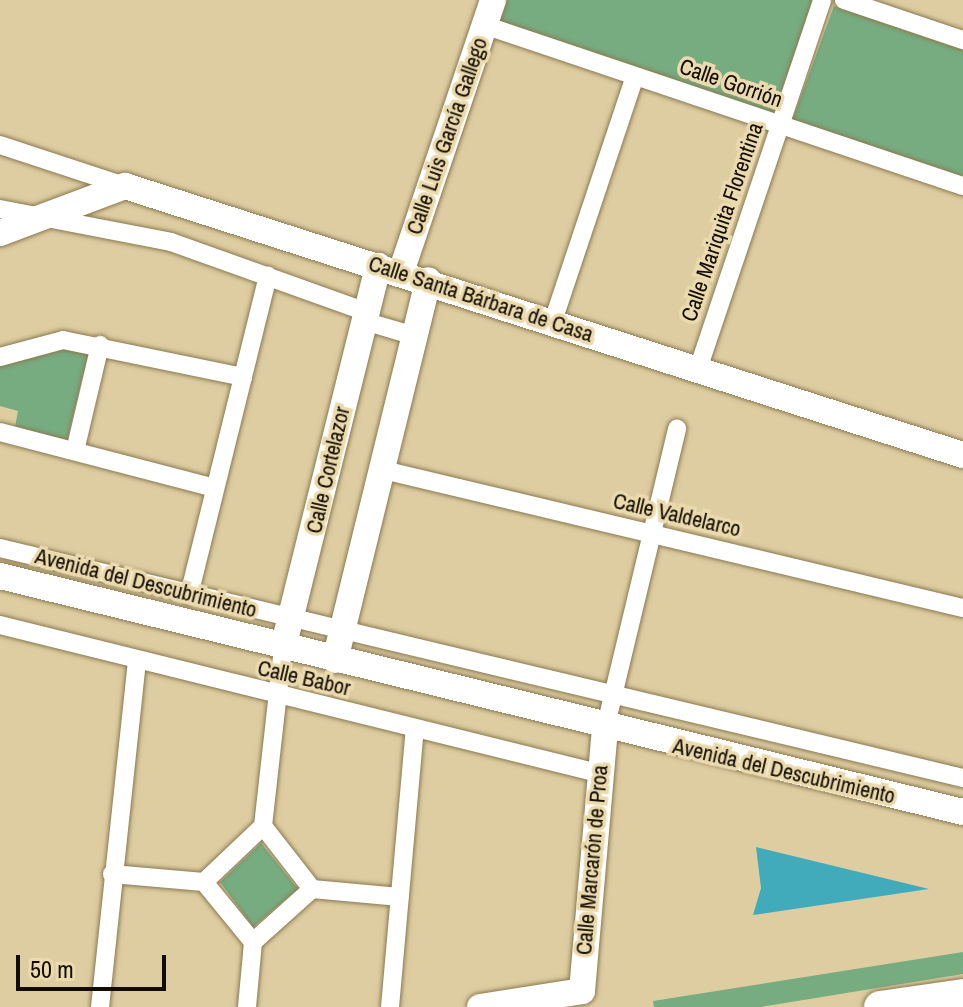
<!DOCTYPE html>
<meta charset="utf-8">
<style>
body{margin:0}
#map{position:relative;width:963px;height:1007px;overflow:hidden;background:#decda1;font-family:"Archivo Narrow",sans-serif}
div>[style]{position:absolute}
.green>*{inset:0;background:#77ac81}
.water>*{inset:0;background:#41abbc}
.roads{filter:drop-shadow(0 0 2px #8a7a51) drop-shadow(0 0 2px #8a7a51)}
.street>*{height:18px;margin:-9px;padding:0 9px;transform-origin:9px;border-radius:9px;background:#fff}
.secondary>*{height:26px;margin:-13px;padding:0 13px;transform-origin:13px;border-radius:13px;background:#fff}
.highway>*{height:32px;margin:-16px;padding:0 16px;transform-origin:16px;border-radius:16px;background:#fff}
span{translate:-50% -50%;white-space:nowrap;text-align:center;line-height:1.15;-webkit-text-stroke:7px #ebdaae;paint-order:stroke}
.street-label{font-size:22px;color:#120c00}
.scale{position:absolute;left:16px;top:955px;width:150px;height:36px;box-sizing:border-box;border:4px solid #120c00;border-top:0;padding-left:10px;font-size:24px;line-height:28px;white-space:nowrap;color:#120c00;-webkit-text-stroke:6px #ebdaae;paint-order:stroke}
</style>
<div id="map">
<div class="green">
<i style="clip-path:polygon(501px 0,814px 0,773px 114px,495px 19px)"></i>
<i style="clip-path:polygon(834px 6px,963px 50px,963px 178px,792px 121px)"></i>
<i style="clip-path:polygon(65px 347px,89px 350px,67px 441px,15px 427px,18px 411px,0 406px,0 365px)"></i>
<i style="clip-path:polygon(261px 843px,298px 889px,253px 927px,220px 882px)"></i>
<i style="clip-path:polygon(963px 952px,963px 974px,761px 1007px,654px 1007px,653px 1001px)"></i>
</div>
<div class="water">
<i style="clip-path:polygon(756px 847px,929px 889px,753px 915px,761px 888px)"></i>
</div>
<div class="roads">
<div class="street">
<i style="left:844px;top:0;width:126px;rotate:18.6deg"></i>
<i style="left:484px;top:25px;width:505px;rotate:18.58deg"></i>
<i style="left:0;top:145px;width:132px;rotate:18.2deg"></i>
<i style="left:0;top:209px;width:174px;rotate:10.9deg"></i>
<i style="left:171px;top:242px;width:207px;rotate:19.7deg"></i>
<i style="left:364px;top:321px;width:49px;rotate:16.6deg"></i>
<i style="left:553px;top:321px;width:258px;rotate:-71.5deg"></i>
<i style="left:0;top:357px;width:65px;rotate:-15.1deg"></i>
<i style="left:63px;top:340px;width:184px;rotate:11.6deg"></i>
<i style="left:698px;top:369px;width:389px;rotate:-71.4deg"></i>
<i style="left:0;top:432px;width:222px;rotate:14.6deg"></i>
<i style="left:75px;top:451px;width:109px;rotate:-76.7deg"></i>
<i style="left:379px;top:469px;width:600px;rotate:13.39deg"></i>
<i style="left:0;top:548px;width:990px;rotate:13.43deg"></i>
<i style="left:189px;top:595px;width:329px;rotate:-76.1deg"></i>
<i style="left:0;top:625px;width:616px;rotate:13.9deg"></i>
<i style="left:605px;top:729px;width:309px;rotate:-76.5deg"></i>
<i style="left:263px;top:826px;width:179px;rotate:-83.6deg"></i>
<i style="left:112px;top:874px;width:92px;rotate:5deg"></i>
<i style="left:204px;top:882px;width:77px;rotate:50.8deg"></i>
<i style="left:204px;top:882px;width:81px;rotate:-43.5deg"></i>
<i style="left:263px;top:826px;width:80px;rotate:52.1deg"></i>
<i style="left:100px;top:1007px;width:348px;rotate:-83.9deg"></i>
<i style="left:247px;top:1007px;width:65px;rotate:-84.7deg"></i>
<i style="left:253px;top:942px;width:79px;rotate:-41.9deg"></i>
<i style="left:312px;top:889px;width:88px;rotate:5.2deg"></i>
<i style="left:390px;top:1007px;width:279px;rotate:-84.9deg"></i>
</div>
<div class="secondary">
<i style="left:0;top:233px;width:134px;rotate:-20.6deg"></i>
<i style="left:125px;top:186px;width:880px;rotate:17.8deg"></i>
<i style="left:401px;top:272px;width:287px;rotate:-71.3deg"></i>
<i style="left:0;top:576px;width:991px;rotate:13.77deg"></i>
<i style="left:283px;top:648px;width:394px;rotate:-76deg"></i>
<i style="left:335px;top:660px;width:391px;rotate:-76.2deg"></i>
<i style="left:480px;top:1007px;width:103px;rotate:-8.9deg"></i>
<i style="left:582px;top:991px;width:263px;rotate:-85deg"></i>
</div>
<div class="highway">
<i style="left:880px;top:1007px;width:84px;rotate:-8.2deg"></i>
</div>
</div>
<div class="street-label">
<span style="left:731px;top:83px;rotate:19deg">Calle Gorrión</span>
<span style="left:447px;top:136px;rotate:-71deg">Calle Luis García Gallego</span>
<span style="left:722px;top:222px;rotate:-71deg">Calle Mariquita Florentina</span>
<span style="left:481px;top:299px;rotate:18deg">Calle Santa Bárbara de Casa</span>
<span style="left:328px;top:470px;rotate:-77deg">Calle Cortelazor</span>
<span style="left:677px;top:515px;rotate:13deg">Calle Valdelarco</span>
<span style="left:146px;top:583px;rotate:14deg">Avenida del Descubrimiento</span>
<span style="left:304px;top:678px;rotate:13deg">Calle Babor</span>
<span style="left:784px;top:771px;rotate:13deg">Avenida del Descubrimiento</span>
<span style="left:592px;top:860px;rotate:-85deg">Calle Marcarón de Proa</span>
</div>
<div class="scale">50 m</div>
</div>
